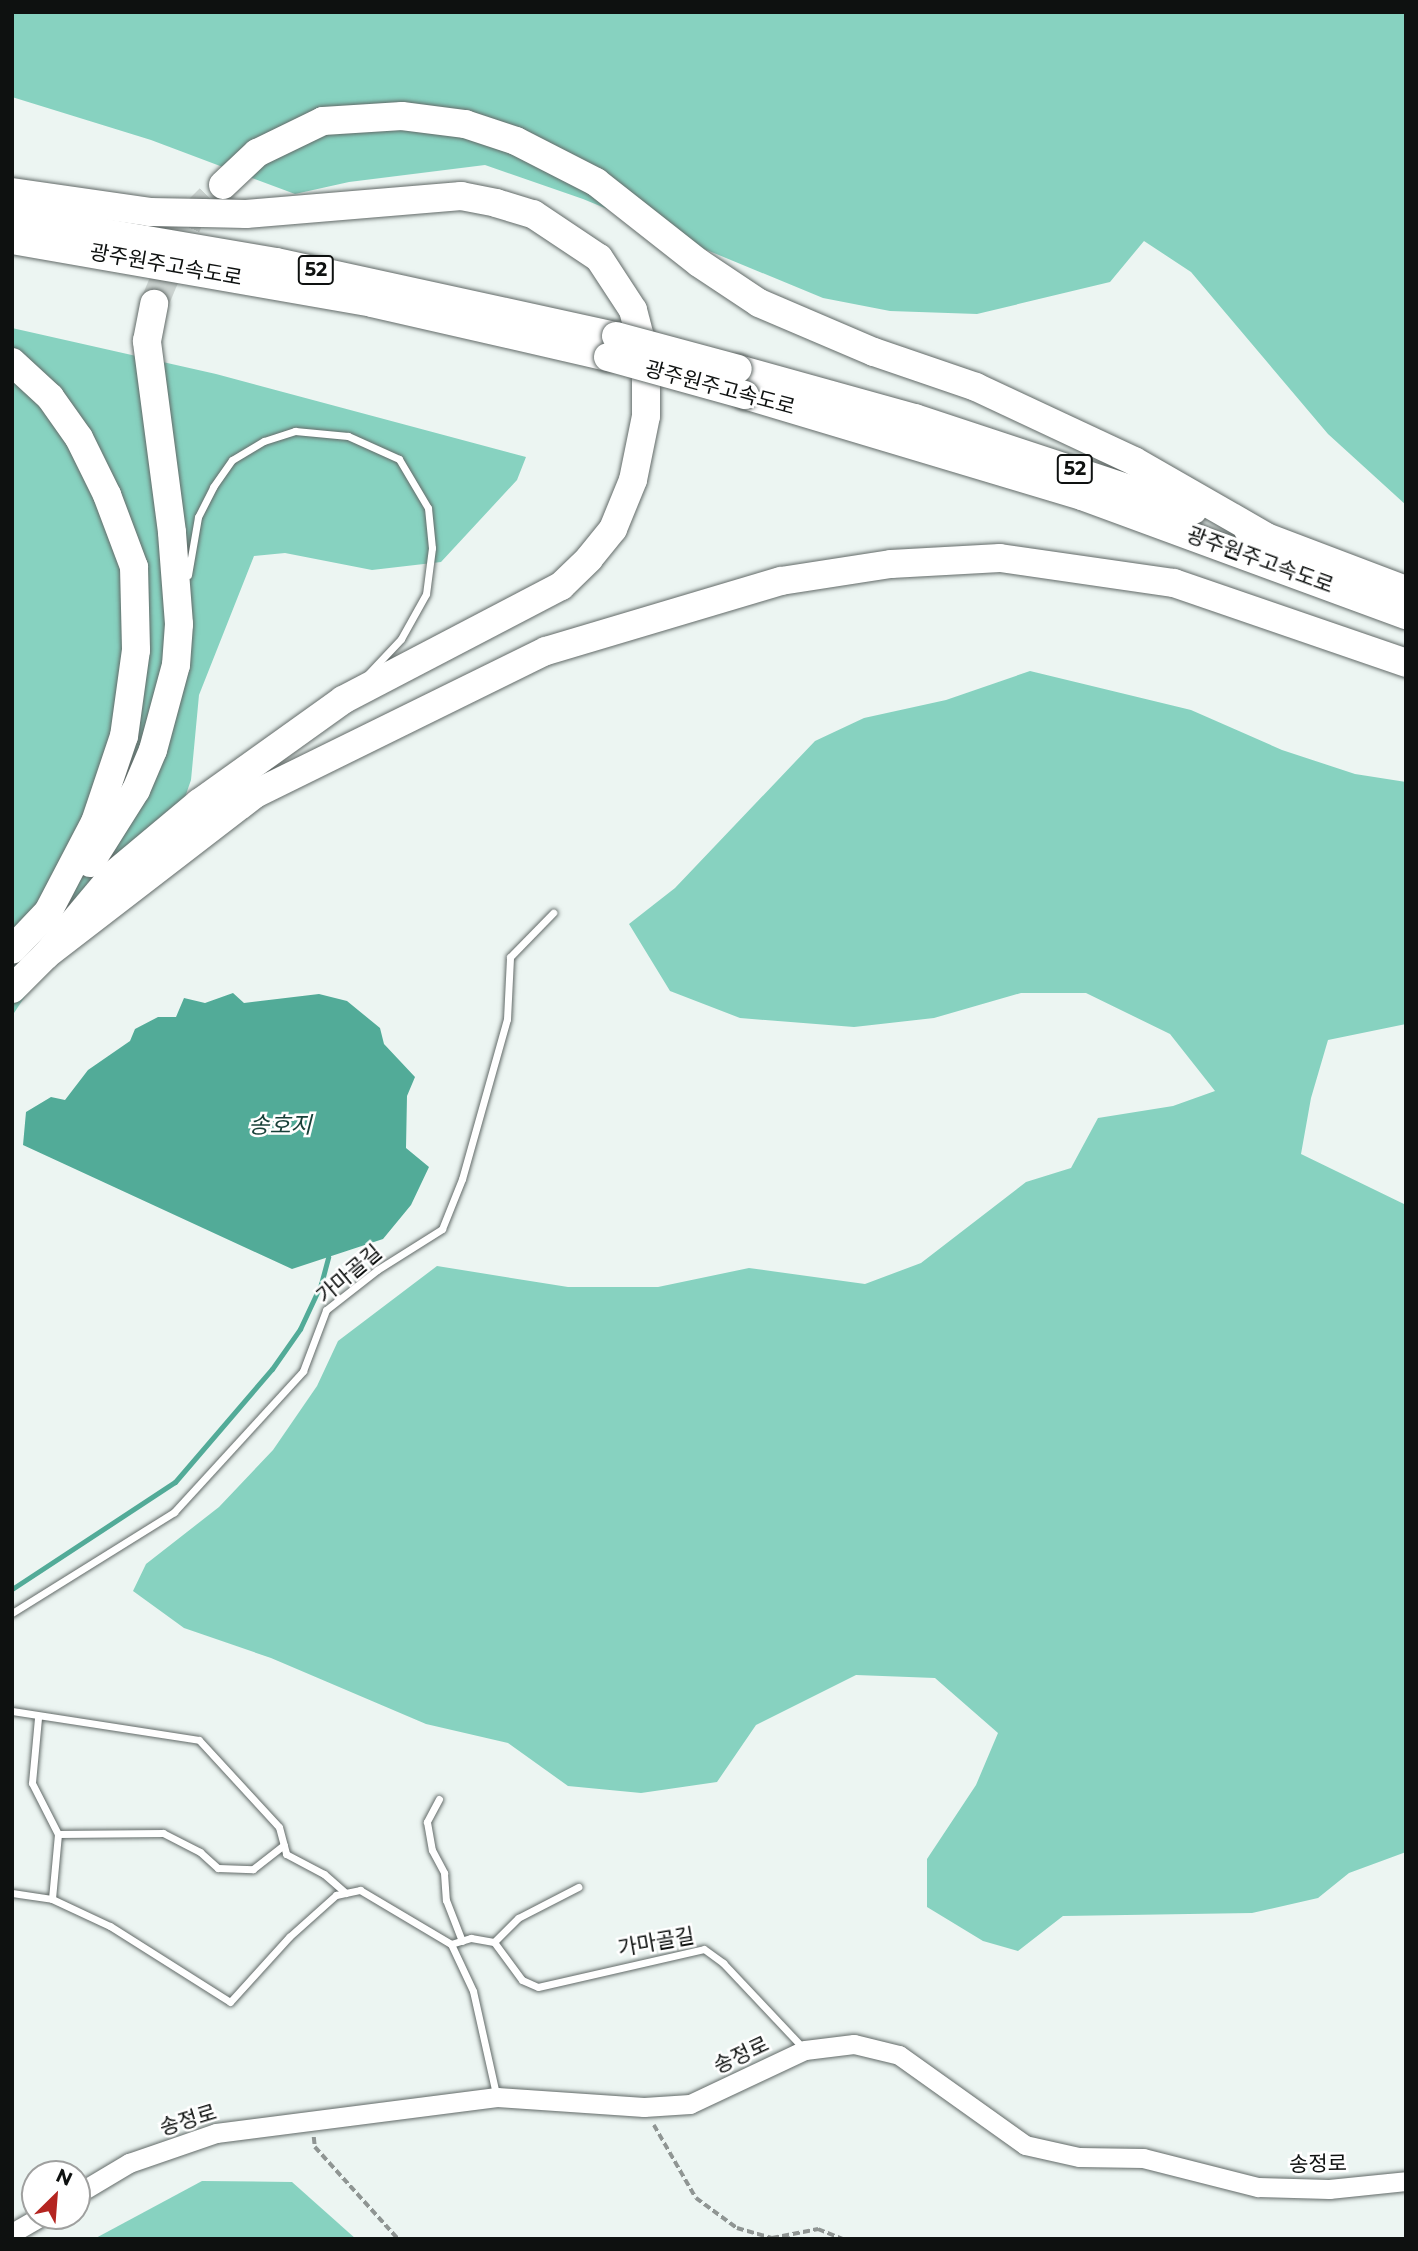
<!DOCTYPE html>
<meta charset="utf-8">
<style>
body{margin:0}
#map{position:relative;width:1418px;height:2251px;overflow:hidden;background:#ecf5f2;font-family:Montserrat,"Noto Sans KR",sans-serif}
div>[style]{position:absolute}
.green>*{inset:0;background:#87d2c0}
.water>*{inset:0;background:#52ab98}
.stream>*{height:5px;margin:-2.5px;padding:0 2.5px;transform-origin:2.5px;border-radius:2.5px;background:#52ab98}
.motorway-tunnel>*{height:28px;margin-top:-14px;transform-origin:0;background:repeating-linear-gradient(90deg,#cbd3d0 0 28px,transparent 0 42px)}
.path>*{height:3.5px;margin-top:-1.75px;transform-origin:0;background:repeating-linear-gradient(90deg,#8f9593 0 7px,transparent 0 10.5px)}
.roads{filter:drop-shadow(0 0 2px #626a68) drop-shadow(0 0 2px #626a68)}
.service>*{height:7px;margin:-3.5px;padding:0 3.5px;transform-origin:3.5px;border-radius:3.5px;background:#fff}
.tertiary>*{height:19px;margin:-9.5px;padding:0 9.5px;transform-origin:9.5px;border-radius:9.5px;background:#fff}
.motorway>*{height:28px;margin:-14px;padding:0 14px;transform-origin:14px;border-radius:14px;background:#fff}
.bridges{filter:drop-shadow(0 0 2px #626a68) drop-shadow(0 0 2px #626a68)}
.motorway-bridge>*{height:28px;margin:-14px;padding:0 14px;transform-origin:14px;border-radius:14px;background:#fff}
span{translate:-50% -50%;white-space:nowrap;text-align:center;line-height:1.15;-webkit-text-stroke:5px #fff;paint-order:stroke}
.shield-label span{padding:2px 5px;background:#fff;border:2px solid;border-radius:5px;-webkit-text-stroke-width:0}
.shield-label{font-size:19px;color:#0e1110;font-weight:700}
.street-label{font-size:21px;color:#0e1110}
.water-label{font-size:23px;color:#174038;font-style:italic}
.frame{position:absolute;inset:0;border:14px solid #0e1110;pointer-events:none}
.north{position:absolute;left:21px;top:2160px;width:70px;height:70px;box-sizing:border-box;background:#fff;border:2px solid #9fa09f;border-radius:50%;rotate:25deg;font-size:19px;font-weight:700;line-height:28px;text-align:center;color:#0e1110}
.north::after{content:'';display:block;margin:auto;width:24px;height:32px;background:#b42521;clip-path:polygon(50% 0,100% 100%,50% 72%,0 100%)}
</style>
<div id="map">
<div class="green">
<i style="clip-path:polygon(12px 12px,1406px 12px,1406px 505px,1328px 434px,1191px 272px,1144px 241px,1110px 282px,977px 314px,890px 311px,823px 298px,583px 199px,485px 165px,349px 182px,295px 194px,151px 140px,12px 97px)"></i>
<i style="clip-path:polygon(12px 328px,216px 374px,526px 457px,517px 480px,441px 562px,372px 570px,285px 553px,254px 556px,199px 695px,191px 780px,161px 866px,44px 968px,12px 1016px)"></i>
<i style="clip-path:polygon(1030px 671px,1191px 710px,1282px 750px,1355px 774px,1406px 782px,1406px 1024px,1328px 1040px,1311px 1098px,1301px 1154px,1406px 1205px,1406px 1852px,1349px 1873px,1318px 1898px,1252px 1913px,1063px 1916px,1018px 1951px,983px 1941px,927px 1907px,927px 1859px,976px 1785px,998px 1733px,935px 1678px,856px 1675px,756px 1725px,717px 1782px,641px 1793px,568px 1786px,508px 1743px,426px 1724px,271px 1658px,184px 1628px,133px 1591px,146px 1564px,219px 1507px,273px 1450px,317px 1386px,338px 1341px,437px 1266px,568px 1287px,658px 1287px,749px 1268px,865px 1284px,921px 1263px,1026px 1182px,1071px 1168px,1098px 1118px,1173px 1106px,1215px 1091px,1170px 1034px,1086px 993px,1021px 993px,934px 1018px,854px 1027px,740px 1018px,670px 991px,629px 924px,675px 888px,815px 741px,864px 718px,946px 700px)"></i>
<i style="clip-path:polygon(202px 2181px,292px 2182px,356px 2239px,94px 2239px)"></i>
</div>
<div class="water">
<i style="clip-path:polygon(233px 993px,244px 1003px,319px 994px,347px 1001px,380px 1028px,384px 1044px,415px 1077px,407px 1096px,406px 1148px,429px 1167px,411px 1205px,383px 1239px,292px 1269px,23px 1145px,26px 1112px,51px 1097px,65px 1100px,88px 1070px,130px 1041px,135px 1029px,158px 1017px,176px 1017px,184px 998px,205px 1003px)"></i>
</div>
<div class="stream">
<i style="left:12px;top:1589px;width:195px;rotate:-33.3deg"></i>
<i style="left:175px;top:1482px;width:149px;rotate:-49.4deg"></i>
<i style="left:272px;top:1369px;width:49px;rotate:-55deg"></i>
<i style="left:300px;top:1329px;width:50px;rotate:-65deg"></i>
<i style="left:321px;top:1284px;width:28px;rotate:-75deg"></i>
</div>
<div class="motorway-tunnel">
<i style="left:154px;top:304px;width:93px;rotate:-67.3deg"></i>
<i style="left:190px;top:218px;width:47px;rotate:-45deg"></i>
</div>
<div class="path">
<i style="left:654px;top:2125px;width:84px;rotate:60.1deg"></i>
<i style="left:696px;top:2198px;width:51px;rotate:36.2deg"></i>
<i style="left:737px;top:2228px;width:36px;rotate:16deg"></i>
<i style="left:772px;top:2238px;width:47px;rotate:-11.1deg"></i>
<i style="left:818px;top:2229px;width:27px;rotate:22deg"></i>
<i style="left:314px;top:2137px;width:10px;rotate:84deg"></i>
<i style="left:315px;top:2147px;width:124px;rotate:47.9deg"></i>
</div>
<div class="roads">
<div class="service">
<i style="left:188px;top:575px;width:59px;rotate:-80.2deg"></i>
<i style="left:198px;top:517px;width:34px;rotate:-63deg"></i>
<i style="left:213px;top:487px;width:33px;rotate:-55deg"></i>
<i style="left:232px;top:460px;width:37px;rotate:-31deg"></i>
<i style="left:264px;top:441px;width:33px;rotate:-18deg"></i>
<i style="left:295px;top:431px;width:53px;rotate:5.4deg"></i>
<i style="left:348px;top:436px;width:56px;rotate:24.3deg"></i>
<i style="left:399px;top:459px;width:57px;rotate:59.4deg"></i>
<i style="left:428px;top:508px;width:40px;rotate:84.3deg"></i>
<i style="left:432px;top:548px;width:46px;rotate:97.4deg"></i>
<i style="left:426px;top:594px;width:51px;rotate:119.1deg"></i>
<i style="left:401px;top:639px;width:48px;rotate:133.3deg"></i>
<i style="left:12px;top:1613px;width:191px;rotate:-31.9deg"></i>
<i style="left:174px;top:1512px;width:191px;rotate:-47.5deg"></i>
<i style="left:303px;top:1371px;width:65px;rotate:-69.3deg"></i>
<i style="left:326px;top:1310px;width:65px;rotate:-38.1deg"></i>
<i style="left:377px;top:1270px;width:77px;rotate:-32.2deg"></i>
<i style="left:442px;top:1229px;width:54px;rotate:-68.2deg"></i>
<i style="left:462px;top:1179px;width:166px;rotate:-74.3deg"></i>
<i style="left:507px;top:1019px;width:62px;rotate:-87.2deg"></i>
<i style="left:510px;top:957px;width:62px;rotate:-45.7deg"></i>
<i style="left:12px;top:1711px;width:189px;rotate:8.8deg"></i>
<i style="left:199px;top:1740px;width:118px;rotate:47.4deg"></i>
<i style="left:279px;top:1827px;width:28px;rotate:75deg"></i>
<i style="left:286px;top:1854px;width:43px;rotate:27.8deg"></i>
<i style="left:324px;top:1874px;width:29px;rotate:41deg"></i>
<i style="left:38px;top:1718px;width:65px;rotate:95.3deg"></i>
<i style="left:32px;top:1783px;width:57px;rotate:63deg"></i>
<i style="left:58px;top:1834px;width:65px;rotate:95.3deg"></i>
<i style="left:439px;top:1799px;width:26px;rotate:118deg"></i>
<i style="left:427px;top:1822px;width:28px;rotate:80deg"></i>
<i style="left:432px;top:1850px;width:26px;rotate:62deg"></i>
<i style="left:444px;top:1873px;width:27px;rotate:86deg"></i>
<i style="left:446px;top:1900px;width:44px;rotate:68.7deg"></i>
<i style="left:58px;top:1834px;width:105px;rotate:-0.5deg"></i>
<i style="left:163px;top:1833px;width:42px;rotate:27.2deg"></i>
<i style="left:200px;top:1852px;width:24px;rotate:42deg"></i>
<i style="left:218px;top:1868px;width:35px;rotate:2deg"></i>
<i style="left:253px;top:1869px;width:39px;rotate:-38deg"></i>
<i style="left:12px;top:1893px;width:40px;rotate:8.5deg"></i>
<i style="left:52px;top:1899px;width:64px;rotate:25deg"></i>
<i style="left:110px;top:1926px;width:142px;rotate:32.3deg"></i>
<i style="left:230px;top:2002px;width:88px;rotate:-47.8deg"></i>
<i style="left:289px;top:1937px;width:63px;rotate:-41.8deg"></i>
<i style="left:336px;top:1895px;width:25px;rotate:-12deg"></i>
<i style="left:360px;top:1890px;width:106px;rotate:30.7deg"></i>
<i style="left:451px;top:1944px;width:52px;rotate:64.9deg"></i>
<i style="left:473px;top:1991px;width:106px;rotate:77.4deg"></i>
<i style="left:494px;top:1942px;width:34px;rotate:-45deg"></i>
<i style="left:518px;top:1918px;width:68px;rotate:-27.3deg"></i>
<i style="left:451px;top:1944px;width:21px;rotate:-17deg"></i>
<i style="left:471px;top:1938px;width:23px;rotate:10deg"></i>
<i style="left:494px;top:1942px;width:47px;rotate:53.6deg"></i>
<i style="left:522px;top:1980px;width:17px;rotate:24deg"></i>
<i style="left:538px;top:1987px;width:170px;rotate:-12.9deg"></i>
<i style="left:704px;top:1949px;width:24px;rotate:36deg"></i>
<i style="left:723px;top:1963px;width:117px;rotate:46.7deg"></i>
</div>
<div class="tertiary">
<i style="left:77px;top:2194px;width:61px;rotate:-30.8deg"></i>
<i style="left:129px;top:2163px;width:92px;rotate:-19deg"></i>
<i style="left:216px;top:2133px;width:283px;rotate:-7.3deg"></i>
<i style="left:497px;top:2097px;width:147px;rotate:3.9deg"></i>
<i style="left:644px;top:2107px;width:46px;rotate:-3.7deg"></i>
<i style="left:690px;top:2104px;width:127px;rotate:-25.2deg"></i>
<i style="left:805px;top:2050px;width:49px;rotate:-7deg"></i>
<i style="left:854px;top:2044px;width:46px;rotate:13.7deg"></i>
<i style="left:899px;top:2055px;width:155px;rotate:35.5deg"></i>
<i style="left:1025px;top:2145px;width:55px;rotate:12.5deg"></i>
<i style="left:1079px;top:2157px;width:64px;rotate:0.9deg"></i>
<i style="left:1143px;top:2158px;width:119px;rotate:14.2deg"></i>
<i style="left:1258px;top:2187px;width:71px;rotate:1.6deg"></i>
<i style="left:1329px;top:2189px;width:77px;rotate:-5.9deg"></i>
<i style="left:12px;top:2233px;width:34px;rotate:-30deg"></i>
</div>
<div class="motorway">
<i style="left:223px;top:185px;width:47px;rotate:-43.3deg"></i>
<i style="left:257px;top:153px;width:73px;rotate:-25.9deg"></i>
<i style="left:323px;top:121px;width:79px;rotate:-3.6deg"></i>
<i style="left:402px;top:116px;width:64px;rotate:7.2deg"></i>
<i style="left:465px;top:124px;width:54px;rotate:18.4deg"></i>
<i style="left:516px;top:141px;width:90px;rotate:27.1deg"></i>
<i style="left:596px;top:182px;width:131px;rotate:38.2deg"></i>
<i style="left:699px;top:263px;width:72px;rotate:33.7deg"></i>
<i style="left:759px;top:303px;width:125px;rotate:23.1deg"></i>
<i style="left:874px;top:352px;width:108px;rotate:18.9deg"></i>
<i style="left:976px;top:387px;width:174px;rotate:25.1deg"></i>
<i style="left:1134px;top:461px;width:151px;rotate:29.8deg"></i>
<i style="left:12px;top:192px;width:139px;rotate:8.2deg"></i>
<i style="left:150px;top:212px;width:53px;rotate:1.1deg"></i>
<i style="left:203px;top:213px;width:43px;rotate:1.3deg"></i>
<i style="left:246px;top:214px;width:216px;rotate:-4.8deg"></i>
<i style="left:461px;top:196px;width:36px;rotate:11deg"></i>
<i style="left:496px;top:203px;width:39px;rotate:17deg"></i>
<i style="left:533px;top:214px;width:79px;rotate:33.7deg"></i>
<i style="left:599px;top:258px;width:62px;rotate:56.8deg"></i>
<i style="left:633px;top:310px;width:52px;rotate:75.4deg"></i>
<i style="left:646px;top:360px;width:56px;rotate:90deg"></i>
<i style="left:646px;top:416px;width:65px;rotate:101.5deg"></i>
<i style="left:633px;top:480px;width:53px;rotate:112.2deg"></i>
<i style="left:613px;top:529px;width:38px;rotate:129deg"></i>
<i style="left:589px;top:559px;width:39px;rotate:136deg"></i>
<i style="left:561px;top:586px;width:246px;rotate:152.4deg"></i>
<i style="left:343px;top:700px;width:177px;rotate:144.4deg"></i>
<i style="left:199px;top:803px;width:111px;rotate:140.1deg"></i>
<i style="left:114px;top:874px;width:106px;rotate:130deg"></i>
<i style="left:12px;top:217px;width:268px;rotate:9.7deg"></i>
<i style="left:276px;top:262px;width:348px;rotate:12.3deg"></i>
<i style="left:12px;top:240px;width:365px;rotate:9.9deg"></i>
<i style="left:372px;top:303px;width:242px;rotate:12.9deg"></i>
<i style="left:12px;top:362px;width:52px;rotate:42.6deg"></i>
<i style="left:50px;top:397px;width:50px;rotate:54.7deg"></i>
<i style="left:79px;top:438px;width:64px;rotate:63.8deg"></i>
<i style="left:107px;top:495px;width:77px;rotate:69.4deg"></i>
<i style="left:134px;top:567px;width:83px;rotate:88.6deg"></i>
<i style="left:136px;top:650px;width:87px;rotate:97.9deg"></i>
<i style="left:124px;top:736px;width:91px;rotate:108.6deg"></i>
<i style="left:95px;top:822px;width:102px;rotate:117.6deg"></i>
<i style="left:48px;top:912px;width:52px;rotate:133.5deg"></i>
<i style="left:738px;top:369px;width:184px;rotate:15.5deg"></i>
<i style="left:915px;top:418px;width:293px;rotate:18.3deg"></i>
<i style="left:745px;top:395px;width:352px;rotate:16.7deg"></i>
<i style="left:1082px;top:496px;width:345px;rotate:20.2deg"></i>
<i style="left:1248px;top:530px;width:169px;rotate:20.8deg"></i>
<i style="left:90px;top:863px;width:86px;rotate:-57.8deg"></i>
<i style="left:136px;top:790px;width:43px;rotate:-67deg"></i>
<i style="left:153px;top:750px;width:88px;rotate:-74.9deg"></i>
<i style="left:176px;top:665px;width:41px;rotate:-85.8deg"></i>
<i style="left:179px;top:624px;width:92px;rotate:-94.4deg"></i>
<i style="left:172px;top:532px;width:193px;rotate:-97.5deg"></i>
<i style="left:147px;top:341px;width:38px;rotate:-79deg"></i>
<i style="left:12px;top:989px;width:48px;rotate:-45deg"></i>
<i style="left:46px;top:955px;width:264px;rotate:-37.6deg"></i>
<i style="left:255px;top:794px;width:324px;rotate:-26.2deg"></i>
<i style="left:546px;top:651px;width:245px;rotate:-16.6deg"></i>
<i style="left:781px;top:581px;width:111px;rotate:-8.8deg"></i>
<i style="left:891px;top:564px;width:109px;rotate:-3.2deg"></i>
<i style="left:1000px;top:558px;width:176px;rotate:8.2deg"></i>
<i style="left:1174px;top:583px;width:245px;rotate:19deg"></i>
</div>
</div>
<div class="bridges">
<div class="motorway-bridge">
<i style="left:616px;top:336px;width:126px;rotate:15.1deg"></i>
<i style="left:608px;top:357px;width:142px;rotate:15.5deg"></i>
</div>
</div>
<div class="shield-label">
<span style="left:316px;top:270px">52</span>
<span style="left:1075px;top:469px">52</span>
</div>
<div class="street-label">
<span style="left:166px;top:265px;rotate:10deg">광주원주고속도로</span>
<span style="left:720px;top:388px;rotate:15deg">광주원주고속도로</span>
<span style="left:1260px;top:560px;rotate:20deg">광주원주고속도로</span>
<span style="left:349px;top:1274px;rotate:-40deg">가마골길</span>
<span style="left:656px;top:1942px;rotate:-10deg">가마골길</span>
<span style="left:741px;top:2055px;rotate:-25deg">송정로</span>
<span style="left:188px;top:2120px;rotate:-17deg">송정로</span>
<span style="left:1318px;top:2164px;rotate:-1deg">송정로</span>
</div>
<div class="water-label">
<span style="left:280px;top:1125px">송호지</span>
</div>
<div class="frame"></div>
<div class="north">N</div>
</div>
